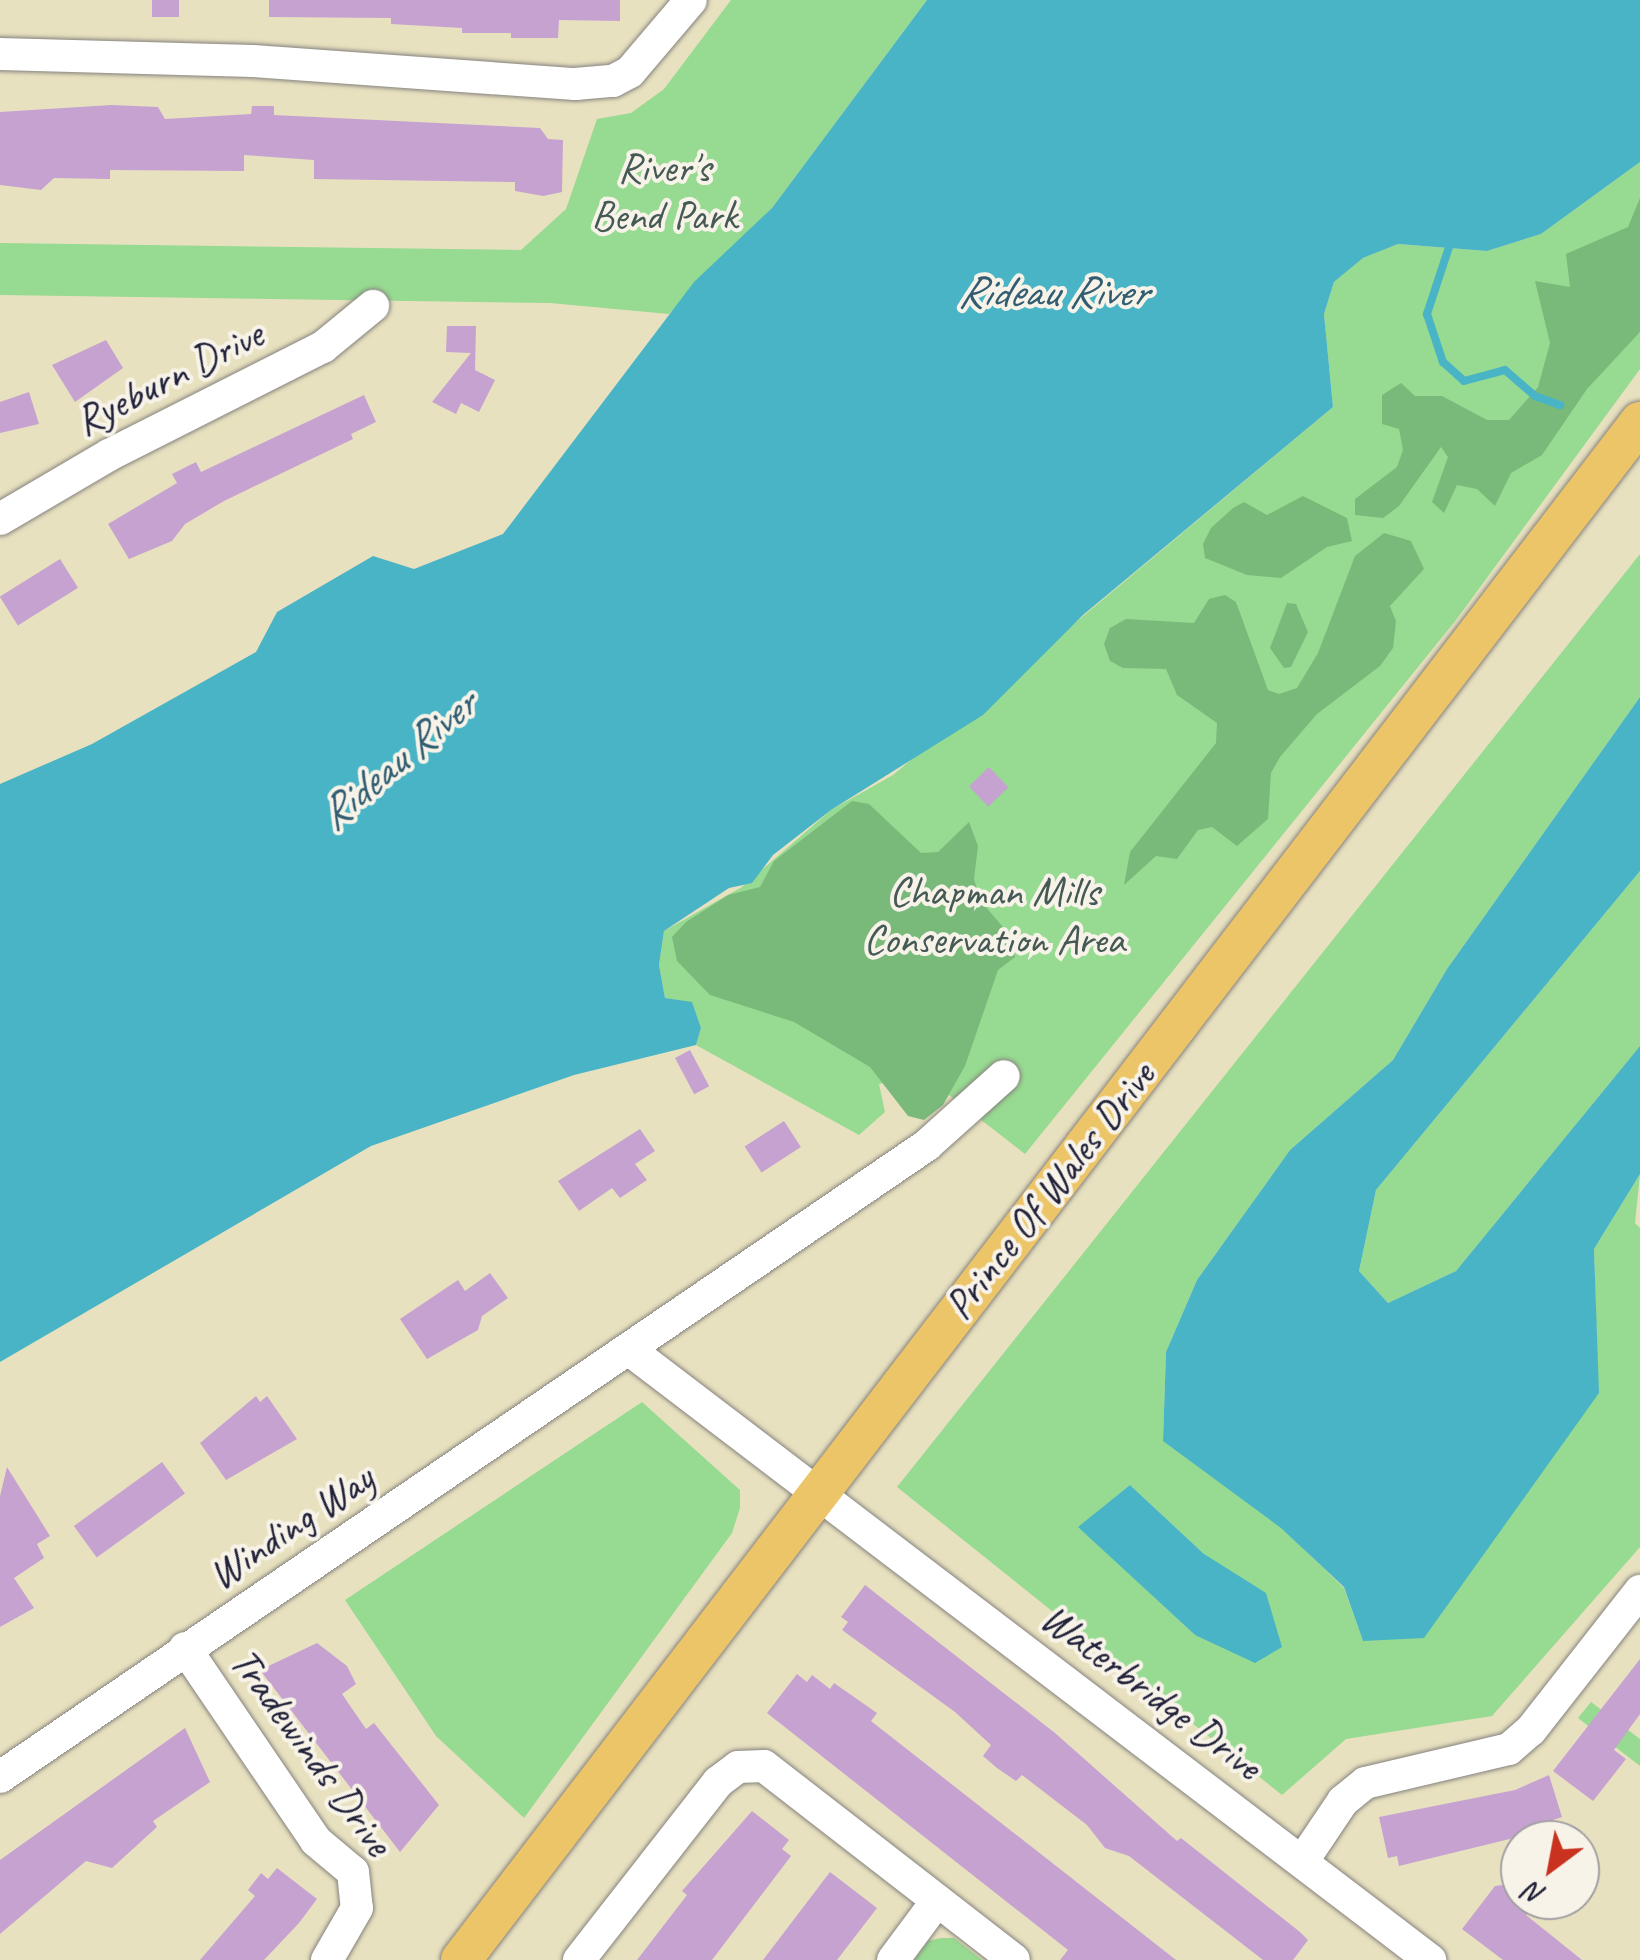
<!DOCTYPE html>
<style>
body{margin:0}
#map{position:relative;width:1640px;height:1960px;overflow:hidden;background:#e8e1c0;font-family:Caveat,sans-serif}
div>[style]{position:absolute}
.green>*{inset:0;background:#97da91}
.forest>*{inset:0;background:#79ba7b}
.water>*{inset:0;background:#48b4c5}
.stream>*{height:8px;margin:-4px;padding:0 4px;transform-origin:4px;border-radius:4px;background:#48b4c5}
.building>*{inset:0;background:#c6a2d0;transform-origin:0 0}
.roads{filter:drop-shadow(0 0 2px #85827e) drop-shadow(0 0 2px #85827e)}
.minor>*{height:32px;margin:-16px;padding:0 16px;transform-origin:16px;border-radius:16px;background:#fff}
.major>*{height:40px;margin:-20px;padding:0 20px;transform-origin:20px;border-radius:20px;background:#edc569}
span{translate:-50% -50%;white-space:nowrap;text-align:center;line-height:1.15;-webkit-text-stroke:8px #f7f3e8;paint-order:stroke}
.park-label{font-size:42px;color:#455955}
.street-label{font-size:42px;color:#22223b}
.water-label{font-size:45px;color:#315c72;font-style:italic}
.north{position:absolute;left:1500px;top:1820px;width:100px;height:100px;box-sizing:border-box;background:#f7f3e8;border:2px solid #a29fa3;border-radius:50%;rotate:212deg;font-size:28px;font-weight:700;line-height:40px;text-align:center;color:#22223b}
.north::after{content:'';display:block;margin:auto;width:35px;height:45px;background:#c8321e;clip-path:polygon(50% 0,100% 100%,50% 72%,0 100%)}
</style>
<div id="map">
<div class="green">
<i style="clip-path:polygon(731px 0,927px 0,772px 208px,669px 314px,550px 303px,0 295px,0 243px,521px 250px,566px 209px,597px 119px,631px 113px,664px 89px)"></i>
<i style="clip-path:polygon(1640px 162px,1640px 369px,1456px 620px,1025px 1154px,922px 1074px,879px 1084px,885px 1112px,859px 1135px,696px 1045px,701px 1028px,692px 1003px,665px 998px,659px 965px,664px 931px,742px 887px,831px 810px,893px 775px,1333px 407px,1324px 314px,1334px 282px,1363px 258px,1398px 244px,1487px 251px,1541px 234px)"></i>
<i style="clip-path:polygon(evenodd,1640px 554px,1640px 697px,1447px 969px,1393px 1060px,1290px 1150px,1197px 1280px,1166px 1352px,1163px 1440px,1282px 1528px,1344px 1588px,1363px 1641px,1598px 1393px,1594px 1249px,1640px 1174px,1635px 1223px,1640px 1228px,1640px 1547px,1492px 1716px,1346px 1739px,1282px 1795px,897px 1487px,1640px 554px,1130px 1485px,1204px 1554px,1195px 1635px,1079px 1527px,1130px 1485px)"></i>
<i style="clip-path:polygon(1640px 871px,1640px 1046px,1456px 1271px,1388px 1303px,1359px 1271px,1376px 1190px)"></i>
<i style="clip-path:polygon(642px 1402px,740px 1490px,740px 1508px,732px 1533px,524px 1818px,436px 1736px,345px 1600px)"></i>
<i style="clip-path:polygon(1591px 1702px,1640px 1739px,1640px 1766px,1578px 1718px)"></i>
<i style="clip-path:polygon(941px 1938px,954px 1938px,982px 1960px,914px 1960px,928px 1941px)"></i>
</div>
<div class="forest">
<i style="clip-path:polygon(1640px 198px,1640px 332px,1587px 389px,1542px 455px,1511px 473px,1495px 506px,1477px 489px,1457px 485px,1444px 513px,1432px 502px,1448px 457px,1441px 447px,1399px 506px,1383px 518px,1355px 515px,1355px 499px,1397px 467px,1403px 450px,1399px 429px,1382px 424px,1382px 395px,1401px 383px,1415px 396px,1442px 396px,1487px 420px,1509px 420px,1538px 387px,1550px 343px,1535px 281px,1570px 287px,1566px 254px,1628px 227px)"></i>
<i style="clip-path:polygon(1303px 496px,1347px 518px,1352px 541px,1327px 547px,1281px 578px,1247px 575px,1205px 558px,1203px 544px,1211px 528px,1233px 508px,1244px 502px,1267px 515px)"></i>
<i style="clip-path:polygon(1384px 533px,1411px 541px,1424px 569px,1390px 606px,1396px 621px,1393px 648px,1380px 666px,1317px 714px,1280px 757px,1271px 773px,1268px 819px,1237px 846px,1212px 827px,1198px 830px,1177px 859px,1156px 856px,1124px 885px,1130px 852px,1216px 743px,1217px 723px,1177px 695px,1166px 669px,1123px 668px,1110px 661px,1104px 644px,1110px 628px,1126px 619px,1194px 623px,1209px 599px,1225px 595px,1236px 602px,1268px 690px,1279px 694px,1297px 688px,1318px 653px,1355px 556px)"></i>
<i style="clip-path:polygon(1287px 603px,1296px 604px,1308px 632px,1291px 667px,1284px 668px,1270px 648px)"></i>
<i style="clip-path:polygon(852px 801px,869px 804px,921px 853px,938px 852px,969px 822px,978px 846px,974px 879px,980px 900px,1013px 939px,1015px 957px,998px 970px,965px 1066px,943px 1105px,924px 1120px,908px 1116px,870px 1067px,794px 1022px,710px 995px,677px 961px,672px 937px,686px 922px,728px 895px,760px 887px,774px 861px)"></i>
</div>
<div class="water">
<i style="clip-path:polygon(927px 0,1640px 0,1640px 162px,1541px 234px,1487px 251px,1398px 244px,1363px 258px,1334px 282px,1324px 314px,1333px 407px,1083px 615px,983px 715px,831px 810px,773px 855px,752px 883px,729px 888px,664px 931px,659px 965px,665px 998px,692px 1002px,701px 1028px,696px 1045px,574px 1075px,371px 1146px,0 1362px,0 784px,92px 744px,256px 652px,277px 612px,373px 556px,414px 569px,503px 534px,694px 282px,772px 208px)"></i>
<i style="clip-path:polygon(1640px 697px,1640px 871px,1376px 1190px,1359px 1271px,1388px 1303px,1456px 1271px,1640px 1046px,1640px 1174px,1594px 1249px,1599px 1393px,1424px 1638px,1363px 1641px,1344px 1587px,1281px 1528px,1163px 1441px,1166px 1352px,1197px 1280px,1290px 1150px,1393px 1060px,1447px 969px)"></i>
<i style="clip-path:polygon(1130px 1485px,1204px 1554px,1266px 1593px,1282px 1647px,1255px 1663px,1195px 1635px,1078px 1527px)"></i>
</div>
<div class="stream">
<i style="left:1450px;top:244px;width:74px;rotate:108.2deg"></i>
<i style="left:1427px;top:314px;width:51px;rotate:71.6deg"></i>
<i style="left:1443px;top:362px;width:28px;rotate:42deg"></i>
<i style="left:1464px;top:381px;width:42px;rotate:-15deg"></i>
<i style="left:1505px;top:370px;width:40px;rotate:41deg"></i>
<i style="left:1535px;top:396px;width:27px;rotate:20deg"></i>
</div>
<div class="building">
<i style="left:152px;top:0;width:27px;height:17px"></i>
<i style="clip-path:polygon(269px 0,620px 0,620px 21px,559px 20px,558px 38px,511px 38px,511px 33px,462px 33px,462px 28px,391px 24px,391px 18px,269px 17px)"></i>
<i style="clip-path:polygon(111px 105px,158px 107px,165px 119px,251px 114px,252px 106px,274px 106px,274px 115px,540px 128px,548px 139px,563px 140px,562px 192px,543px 196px,515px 191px,515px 182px,314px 179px,314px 160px,244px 155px,244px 171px,110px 170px,110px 179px,54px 178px,41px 190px,0 185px,0 112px)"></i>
<i style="clip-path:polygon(447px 326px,476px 326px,475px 370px,495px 380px,479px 412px,461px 403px,456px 414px,432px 402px,471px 353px,446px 352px)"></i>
<i style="clip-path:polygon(106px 340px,123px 368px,75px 402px,52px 365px)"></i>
<i style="clip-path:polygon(29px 392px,39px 424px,0 433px,0 402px)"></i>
<i style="clip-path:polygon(364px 395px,376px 422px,351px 434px,353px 439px,224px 501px,185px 524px,172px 541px,129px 559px,108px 524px,177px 483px,172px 474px,196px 462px,201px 472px)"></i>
<i style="left:60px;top:559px;width:34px;height:71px;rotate:58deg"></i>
<i style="left:989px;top:767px;width:28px;height:28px;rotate:46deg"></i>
<i style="left:690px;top:1050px;width:41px;height:17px;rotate:62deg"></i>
<i style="left:784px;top:1121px;width:31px;height:47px;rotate:57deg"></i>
<i style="clip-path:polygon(640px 1129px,655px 1151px,635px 1164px,647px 1180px,620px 1198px,612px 1188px,579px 1211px,558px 1181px)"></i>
<i style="clip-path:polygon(490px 1273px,508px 1298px,482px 1316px,478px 1330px,427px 1359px,400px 1319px,458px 1280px,465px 1291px)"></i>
<i style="clip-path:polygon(256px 1396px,260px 1402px,267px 1396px,297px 1439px,226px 1480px,200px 1443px)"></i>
<i style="left:162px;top:1462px;width:39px;height:109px;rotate:54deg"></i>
<i style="clip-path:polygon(7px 1467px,50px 1536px,37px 1544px,44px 1558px,14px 1578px,34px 1608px,0 1627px,0 1496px)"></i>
<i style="clip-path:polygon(865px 1585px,1055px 1733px,1177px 1841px,1181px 1838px,1300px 1932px,1308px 1940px,1293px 1960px,1263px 1960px,1129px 1856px,1105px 1848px,1087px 1825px,1022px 1775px,1016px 1781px,997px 1768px,983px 1756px,991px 1745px,955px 1712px,842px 1630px,848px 1622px,841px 1617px)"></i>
<i style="clip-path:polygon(317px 1643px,347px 1666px,356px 1684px,342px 1694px,366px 1729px,374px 1723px,439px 1805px,400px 1852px,260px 1670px)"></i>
<i style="clip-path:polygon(1640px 1659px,1640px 1714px,1614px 1750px,1626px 1759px,1593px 1801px,1553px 1771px)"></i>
<i style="clip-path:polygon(797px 1674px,807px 1682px,812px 1675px,830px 1689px,834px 1683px,877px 1713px,871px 1721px,1176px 1960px,1060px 1960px,1068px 1950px,767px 1713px)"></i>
<i style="clip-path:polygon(185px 1728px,210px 1782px,153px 1821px,157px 1827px,112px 1868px,86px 1861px,0 1934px,0 1860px)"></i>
<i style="clip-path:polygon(1549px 1775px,1562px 1817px,1553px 1820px,1555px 1828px,1399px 1866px,1397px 1856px,1388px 1858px,1379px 1817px,1515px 1790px)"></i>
<i style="clip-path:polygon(752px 1811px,789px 1840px,782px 1849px,791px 1856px,712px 1960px,637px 1960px,687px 1895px,682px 1891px)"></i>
<i style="clip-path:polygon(277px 1868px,317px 1899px,299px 1923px,264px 1960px,200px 1960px,255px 1896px,248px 1890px,261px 1873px,268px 1879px)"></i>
<i style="clip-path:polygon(830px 1872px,877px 1908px,837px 1960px,763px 1960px)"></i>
<i style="clip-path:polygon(1512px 1884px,1531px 1908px,1526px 1915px,1582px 1960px,1503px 1960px,1462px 1929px,1495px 1886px)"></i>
</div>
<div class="roads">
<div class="minor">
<i style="left:0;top:54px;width:253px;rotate:1.6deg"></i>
<i style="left:253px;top:61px;width:323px;rotate:4.1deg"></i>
<i style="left:575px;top:84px;width:38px;rotate:-5deg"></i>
<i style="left:613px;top:81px;width:19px;rotate:-28deg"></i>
<i style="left:630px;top:72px;width:94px;rotate:-49.7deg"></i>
<i style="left:0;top:519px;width:126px;rotate:-30.4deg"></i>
<i style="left:109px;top:455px;width:240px;rotate:-26.8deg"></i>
<i style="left:323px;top:347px;width:65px;rotate:-39.4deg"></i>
<i style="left:631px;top:1351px;width:1005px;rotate:37.31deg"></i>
<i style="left:185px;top:1648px;width:233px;rotate:55.8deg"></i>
<i style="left:316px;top:1841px;width:48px;rotate:40deg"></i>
<i style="left:353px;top:1872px;width:36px;rotate:84deg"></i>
<i style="left:357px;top:1908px;width:60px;rotate:120deg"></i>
<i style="left:0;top:1777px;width:1122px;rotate:-34.28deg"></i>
<i style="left:927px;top:1145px;width:103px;rotate:-41.9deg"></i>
<i style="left:1302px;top:1862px;width:73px;rotate:-56.1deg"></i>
<i style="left:1343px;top:1801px;width:28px;rotate:-39deg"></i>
<i style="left:1365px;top:1783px;width:148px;rotate:-13.3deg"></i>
<i style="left:1509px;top:1749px;width:29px;rotate:-41deg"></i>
<i style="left:1531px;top:1730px;width:177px;rotate:-51.9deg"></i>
<i style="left:579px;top:1960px;width:226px;rotate:-52deg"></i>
<i style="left:718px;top:1782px;width:25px;rotate:-37deg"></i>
<i style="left:738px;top:1767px;width:26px;rotate:-2deg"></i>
<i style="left:764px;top:1766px;width:316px;rotate:37.8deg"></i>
<i style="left:893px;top:1960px;width:74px;rotate:-53.3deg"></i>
</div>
<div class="major">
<i style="left:461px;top:1960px;width:1938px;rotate:-52.53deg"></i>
</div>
</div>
<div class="park-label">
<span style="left:664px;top:192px">River's<br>Bend Park</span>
<span style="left:994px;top:916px">Chapman Mills<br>Conservation Area</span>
</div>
<div class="street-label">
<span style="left:169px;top:378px;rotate:-27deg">Ryeburn Drive</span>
<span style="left:1050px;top:1191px;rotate:-52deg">Prince Of Wales Drive</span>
<span style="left:291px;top:1527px;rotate:-34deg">Winding Way</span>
<span style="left:1151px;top:1692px;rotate:37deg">Waterbridge Drive</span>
<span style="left:311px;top:1752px;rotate:54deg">Tradewinds Drive</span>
</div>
<div class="water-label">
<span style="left:1052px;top:292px">Rideau River</span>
<span style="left:397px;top:760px;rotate:-40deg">Rideau River</span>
</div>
<div class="north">N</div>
</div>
